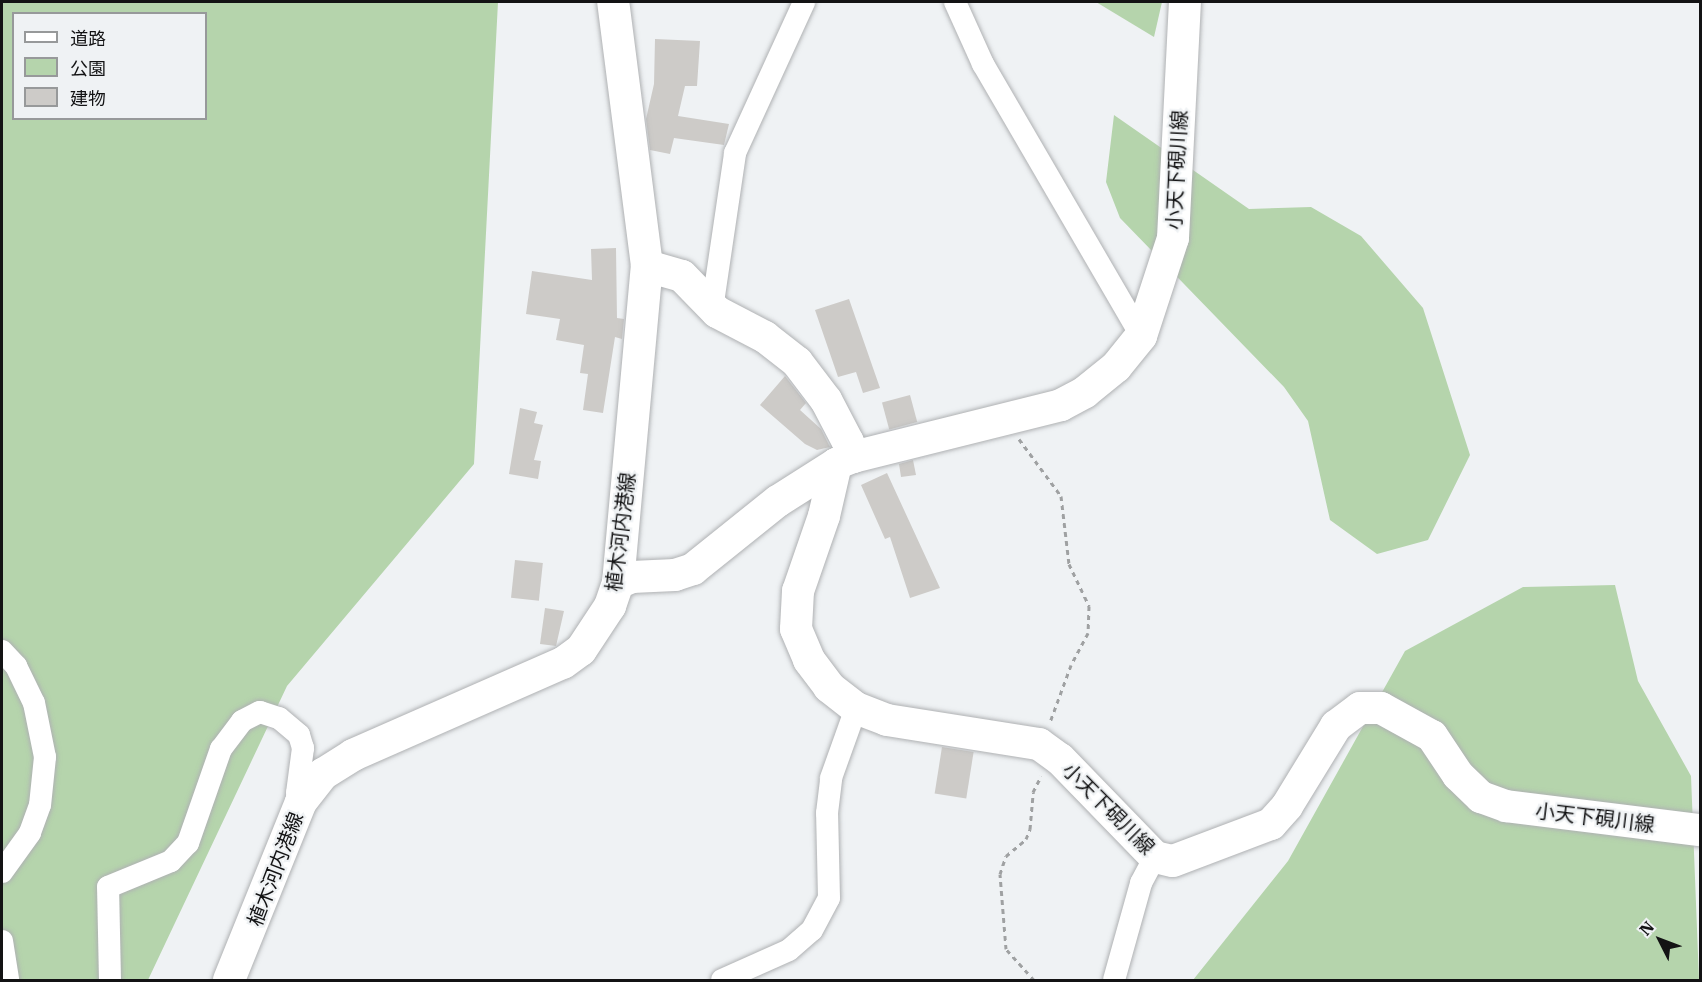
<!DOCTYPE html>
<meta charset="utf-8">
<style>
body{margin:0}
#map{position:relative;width:1702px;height:982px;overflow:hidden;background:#eff2f4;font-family:"IBM Plex Serif","Noto Sans JP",serif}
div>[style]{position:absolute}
.green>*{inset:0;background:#b5d4ac}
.building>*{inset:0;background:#cdcbc8;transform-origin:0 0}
.path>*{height:3px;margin-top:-1.5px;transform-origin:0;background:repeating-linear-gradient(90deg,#9fa1a2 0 4.5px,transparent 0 9px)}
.roads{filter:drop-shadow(0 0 2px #afb1b3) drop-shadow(0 0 2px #afb1b3)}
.street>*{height:22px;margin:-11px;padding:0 11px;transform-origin:11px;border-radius:11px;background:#fff}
.secondary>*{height:32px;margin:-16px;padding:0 16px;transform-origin:16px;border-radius:16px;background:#fff}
span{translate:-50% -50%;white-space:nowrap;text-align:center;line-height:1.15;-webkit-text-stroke:4.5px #eff2f4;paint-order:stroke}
.street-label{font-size:20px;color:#131314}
.frame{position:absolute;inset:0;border:3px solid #131314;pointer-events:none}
.legend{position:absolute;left:12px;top:12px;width:195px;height:108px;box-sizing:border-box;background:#eff2f4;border:2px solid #97999a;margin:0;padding:8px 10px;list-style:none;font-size:18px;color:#131314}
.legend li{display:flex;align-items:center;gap:12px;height:30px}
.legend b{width:30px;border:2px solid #97999a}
.north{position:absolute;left:1630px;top:910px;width:60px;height:60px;-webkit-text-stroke:4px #eff2f4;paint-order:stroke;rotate:312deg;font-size:16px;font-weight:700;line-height:24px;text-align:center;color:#131314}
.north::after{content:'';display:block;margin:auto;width:21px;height:27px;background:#131314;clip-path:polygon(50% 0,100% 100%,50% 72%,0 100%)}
</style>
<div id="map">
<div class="green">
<i style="clip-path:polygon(evenodd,2px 2px,498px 2px,474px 464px,287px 686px,148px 980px,2px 980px,2px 2px,14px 14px,206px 14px,206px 118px,14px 118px,14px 14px)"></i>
<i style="clip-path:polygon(1096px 2px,1162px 2px,1154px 37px)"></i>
<i style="clip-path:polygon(1114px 115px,1249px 209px,1311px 207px,1361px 236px,1423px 308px,1470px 455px,1428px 540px,1377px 554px,1330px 520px,1308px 421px,1284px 387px,1120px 218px,1106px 182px)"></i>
<i style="clip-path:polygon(1615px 585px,1638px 681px,1691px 776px,1699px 980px,1193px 980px,1288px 861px,1405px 651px,1523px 587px)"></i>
</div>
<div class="building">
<i style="clip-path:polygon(655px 39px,700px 41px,697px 86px,685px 86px,678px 116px,729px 124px,724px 145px,674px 138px,670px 154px,650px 150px,646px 119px,654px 84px)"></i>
<i style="clip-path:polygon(616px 248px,617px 318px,624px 319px,622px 339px,615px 337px,603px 413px,583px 410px,588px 374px,580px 373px,584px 345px,556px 340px,560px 319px,526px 314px,532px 271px,592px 280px,591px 249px)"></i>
<i style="clip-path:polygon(849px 299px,880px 388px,863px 393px,856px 372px,838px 377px,815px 310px)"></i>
<i style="clip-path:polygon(785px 376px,806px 403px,800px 410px,821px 429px,830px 447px,817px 450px,805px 444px,760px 405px)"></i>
<i style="left:910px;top:395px;width:28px;height:29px;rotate:75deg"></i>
<i style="clip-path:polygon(520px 408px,537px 412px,534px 423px,543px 425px,534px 460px,541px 461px,538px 479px,509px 474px)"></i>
<i style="clip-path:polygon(913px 460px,916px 475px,901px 477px,899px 464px)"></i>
<i style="clip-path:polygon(887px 473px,940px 588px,910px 598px,890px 537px,885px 539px,861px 485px)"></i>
<i style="left:515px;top:560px;width:28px;height:38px;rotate:6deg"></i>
<i style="clip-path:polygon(545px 608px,564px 611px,556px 646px,540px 644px)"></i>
<i style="left:942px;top:747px;width:32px;height:47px;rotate:9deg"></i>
</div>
<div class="path">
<i style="left:1019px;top:439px;width:71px;rotate:53.6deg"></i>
<i style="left:1061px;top:496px;width:68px;rotate:83.3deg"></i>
<i style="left:1069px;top:564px;width:47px;rotate:64.5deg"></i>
<i style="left:1089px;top:606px;width:27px;rotate:92deg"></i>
<i style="left:1088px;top:633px;width:36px;rotate:118deg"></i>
<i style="left:1071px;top:665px;width:61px;rotate:110.2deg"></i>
<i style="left:1034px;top:980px;width:42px;rotate:-132.1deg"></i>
<i style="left:1006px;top:949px;width:75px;rotate:-94.6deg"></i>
<i style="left:1000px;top:874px;width:19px;rotate:-72deg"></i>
<i style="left:1006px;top:856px;width:26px;rotate:-40deg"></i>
<i style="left:1026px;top:839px;width:11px;rotate:-68deg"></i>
<i style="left:1030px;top:829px;width:37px;rotate:-85deg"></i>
<i style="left:1033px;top:792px;width:18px;rotate:-63deg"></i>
</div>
<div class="roads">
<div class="street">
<i style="left:955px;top:2px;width:68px;rotate:65.7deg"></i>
<i style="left:983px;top:64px;width:315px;rotate:59.8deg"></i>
<i style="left:709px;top:304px;width:9px;rotate:-58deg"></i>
<i style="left:714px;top:296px;width:145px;rotate:-81.6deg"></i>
<i style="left:735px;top:153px;width:166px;rotate:-65.4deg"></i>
<i style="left:2px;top:651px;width:21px;rotate:47deg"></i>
<i style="left:16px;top:666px;width:41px;rotate:64.1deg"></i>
<i style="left:34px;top:703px;width:55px;rotate:78.5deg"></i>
<i style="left:45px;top:757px;width:48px;rotate:95.9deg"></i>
<i style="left:40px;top:805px;width:30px;rotate:110deg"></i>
<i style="left:30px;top:833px;width:48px;rotate:125.7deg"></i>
<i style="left:2px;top:941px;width:39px;rotate:81deg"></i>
<i style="left:110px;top:980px;width:93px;rotate:-91.2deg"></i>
<i style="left:108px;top:887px;width:68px;rotate:-22.4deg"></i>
<i style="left:171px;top:861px;width:25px;rotate:-47deg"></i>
<i style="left:188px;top:843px;width:100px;rotate:-70.7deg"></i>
<i style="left:221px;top:749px;width:35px;rotate:-53deg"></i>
<i style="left:242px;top:721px;width:20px;rotate:-27deg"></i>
<i style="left:260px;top:712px;width:20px;rotate:18deg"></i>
<i style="left:279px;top:718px;width:26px;rotate:40deg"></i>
<i style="left:299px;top:735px;width:14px;rotate:73deg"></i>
<i style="left:303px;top:748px;width:45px;rotate:97.6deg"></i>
<i style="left:297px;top:793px;width:10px;rotate:66deg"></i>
<i style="left:722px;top:980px;width:73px;rotate:-24.1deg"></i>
<i style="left:789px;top:950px;width:30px;rotate:-41deg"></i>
<i style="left:812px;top:930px;width:36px;rotate:-62deg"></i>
<i style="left:829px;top:898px;width:85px;rotate:-91.3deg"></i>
<i style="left:827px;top:813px;width:35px;rotate:-83deg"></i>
<i style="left:831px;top:778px;width:74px;rotate:-70.3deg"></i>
<i style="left:1114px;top:980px;width:101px;rotate:-74.4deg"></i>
<i style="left:1141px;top:883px;width:30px;rotate:-62deg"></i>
</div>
<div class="secondary">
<i style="left:647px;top:266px;width:36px;rotate:16deg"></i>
<i style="left:682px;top:276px;width:50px;rotate:45.8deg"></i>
<i style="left:717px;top:312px;width:54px;rotate:27.5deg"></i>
<i style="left:765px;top:337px;width:41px;rotate:38deg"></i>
<i style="left:797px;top:362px;width:48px;rotate:52.7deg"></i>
<i style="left:826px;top:400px;width:47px;rotate:62.4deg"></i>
<i style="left:848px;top:442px;width:16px;rotate:72deg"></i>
<i style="left:853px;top:457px;width:18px;rotate:158deg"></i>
<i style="left:836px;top:464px;width:53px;rotate:103deg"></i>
<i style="left:824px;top:516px;width:79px;rotate:109.1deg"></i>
<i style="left:798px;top:591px;width:38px;rotate:93deg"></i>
<i style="left:796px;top:629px;width:34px;rotate:67deg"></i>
<i style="left:809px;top:660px;width:34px;rotate:53deg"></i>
<i style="left:829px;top:687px;width:34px;rotate:38deg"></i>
<i style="left:856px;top:708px;width:33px;rotate:21deg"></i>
<i style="left:887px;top:720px;width:154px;rotate:9deg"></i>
<i style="left:1039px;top:744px;width:26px;rotate:36deg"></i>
<i style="left:1060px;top:759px;width:136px;rotate:45.9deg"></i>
<i style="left:1155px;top:857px;width:18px;rotate:13deg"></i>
<i style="left:1173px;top:861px;width:105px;rotate:-20.7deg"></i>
<i style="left:1271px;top:824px;width:24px;rotate:-48deg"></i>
<i style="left:1287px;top:806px;width:94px;rotate:-58.5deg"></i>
<i style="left:1336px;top:726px;width:30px;rotate:-37deg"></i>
<i style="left:1360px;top:708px;width:21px"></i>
<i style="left:1381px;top:708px;width:58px;rotate:28.8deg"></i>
<i style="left:1432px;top:736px;width:47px;rotate:56.3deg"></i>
<i style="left:1458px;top:775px;width:32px;rotate:44deg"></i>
<i style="left:1481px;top:797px;width:27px;rotate:20deg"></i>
<i style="left:1506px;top:806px;width:195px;rotate:7.1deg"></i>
<i style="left:853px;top:457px;width:214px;rotate:-14deg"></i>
<i style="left:1061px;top:405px;width:27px;rotate:-28deg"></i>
<i style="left:1085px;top:392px;width:40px;rotate:-39deg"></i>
<i style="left:1116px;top:367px;width:40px;rotate:-51deg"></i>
<i style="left:1141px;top:336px;width:103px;rotate:-71.9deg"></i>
<i style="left:1173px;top:238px;width:236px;rotate:-87.1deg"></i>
<i style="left:618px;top:583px;width:15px;rotate:-23deg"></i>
<i style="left:632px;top:577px;width:43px;rotate:-2.7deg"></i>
<i style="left:675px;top:575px;width:19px;rotate:-18deg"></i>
<i style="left:693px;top:569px;width:109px;rotate:-38.7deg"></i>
<i style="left:778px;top:501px;width:69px;rotate:-32.5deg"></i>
<i style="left:229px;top:980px;width:192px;rotate:-68deg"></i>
<i style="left:301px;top:802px;width:36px;rotate:-52deg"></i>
<i style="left:323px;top:774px;width:36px;rotate:-32deg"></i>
<i style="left:353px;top:755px;width:229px;rotate:-23.7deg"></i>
<i style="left:563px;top:663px;width:22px;rotate:-36deg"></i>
<i style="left:581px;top:650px;width:53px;rotate:-56.6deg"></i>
<i style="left:610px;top:606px;width:24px;rotate:-71deg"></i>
<i style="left:618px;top:583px;width:318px;rotate:-84.8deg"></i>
<i style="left:647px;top:266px;width:266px;rotate:-97.3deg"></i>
</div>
</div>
<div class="street-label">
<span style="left:1176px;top:170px;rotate:-87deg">小天下硯川線</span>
<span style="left:620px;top:532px;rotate:-83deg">植木河内港線</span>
<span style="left:1109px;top:808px;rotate:45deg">小天下硯川線</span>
<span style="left:1595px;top:817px;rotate:7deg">小天下硯川線</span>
<span style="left:275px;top:869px;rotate:-69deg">植木河内港線</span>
</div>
<div class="frame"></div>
<ul class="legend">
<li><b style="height:8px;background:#fff"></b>道路</li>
<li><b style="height:16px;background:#b5d4ac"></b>公園</li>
<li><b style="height:16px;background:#cdcbc8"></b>建物</li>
</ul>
<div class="north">N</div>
</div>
